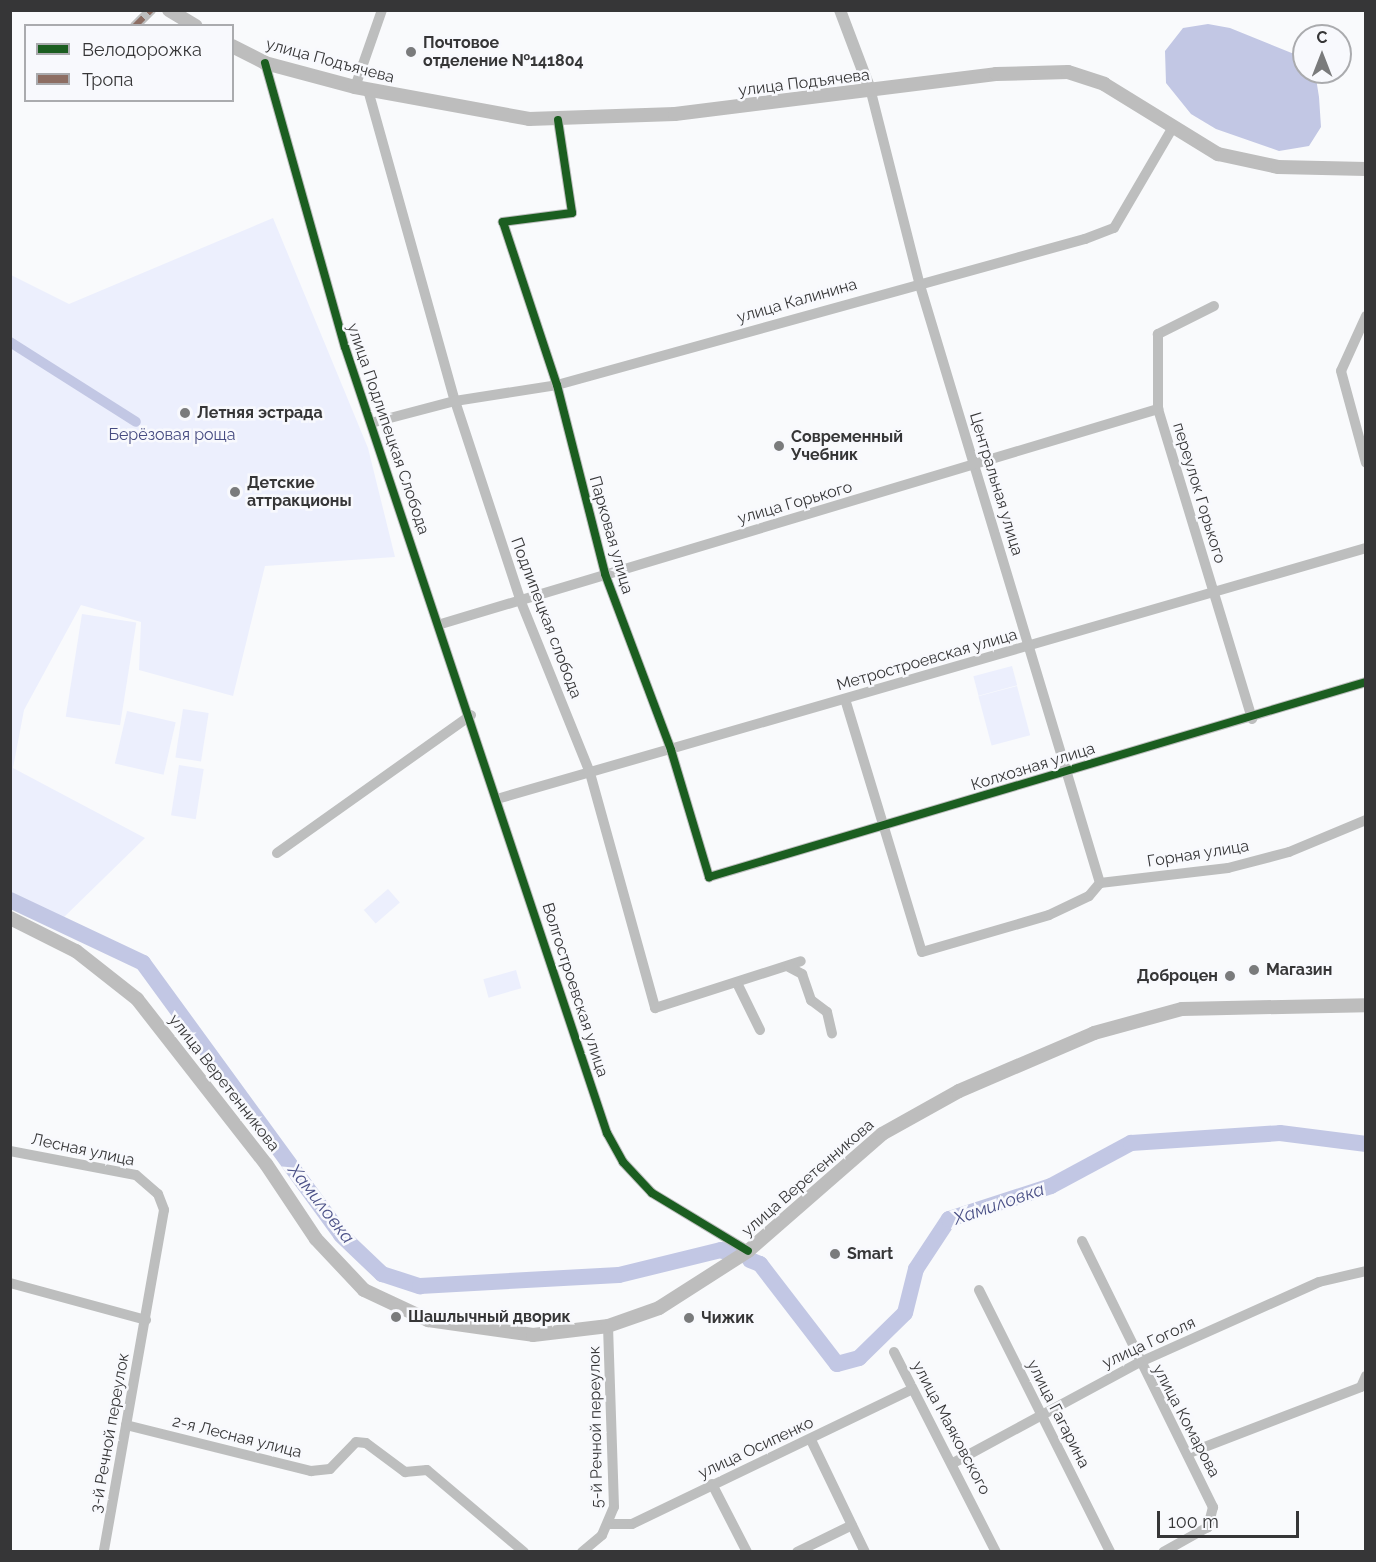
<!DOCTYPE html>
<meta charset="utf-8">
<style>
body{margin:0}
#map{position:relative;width:1376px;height:1562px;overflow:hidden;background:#f9fafc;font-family:Raleway,sans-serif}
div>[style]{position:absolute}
.green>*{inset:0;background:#eceffd;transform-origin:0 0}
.water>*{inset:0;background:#c2c7e4}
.canal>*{height:10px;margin:-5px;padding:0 5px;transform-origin:5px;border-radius:5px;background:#c2c7e4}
.river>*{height:16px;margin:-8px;padding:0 8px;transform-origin:8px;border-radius:8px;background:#c2c7e4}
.minor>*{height:10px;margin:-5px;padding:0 5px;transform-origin:5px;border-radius:5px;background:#bdbebe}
.tertiary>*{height:12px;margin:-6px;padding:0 6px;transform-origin:6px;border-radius:6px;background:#bdbebe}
.secondary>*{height:14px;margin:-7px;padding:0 7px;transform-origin:7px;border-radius:7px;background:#bdbdbd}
.quiet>*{height:6px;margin-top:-3px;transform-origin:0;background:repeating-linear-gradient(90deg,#8d6e63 0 12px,transparent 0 18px)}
.cycleway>*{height:8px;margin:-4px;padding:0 4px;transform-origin:4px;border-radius:4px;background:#1b5e20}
.dots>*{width:16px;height:16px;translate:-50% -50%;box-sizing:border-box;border:3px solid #f8f9fd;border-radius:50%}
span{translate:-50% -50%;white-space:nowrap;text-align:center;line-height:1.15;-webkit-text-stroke:5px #f8f9fd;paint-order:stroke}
.poi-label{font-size:16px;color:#363637;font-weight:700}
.left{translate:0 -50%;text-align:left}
.right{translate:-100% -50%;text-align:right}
.street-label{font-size:16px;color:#363637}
.park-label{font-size:16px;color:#464b81}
.water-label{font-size:18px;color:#4b5187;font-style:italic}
.frame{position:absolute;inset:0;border:12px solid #363637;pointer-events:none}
.legend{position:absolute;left:24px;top:24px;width:210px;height:78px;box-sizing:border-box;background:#f8f9fd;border:2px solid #aaabae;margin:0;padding:8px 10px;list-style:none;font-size:18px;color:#363637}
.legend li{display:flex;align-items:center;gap:12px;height:30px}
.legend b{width:30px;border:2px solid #aaabae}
.north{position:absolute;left:1292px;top:24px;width:60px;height:60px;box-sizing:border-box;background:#f8f9fd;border:2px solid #aaabae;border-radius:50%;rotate:0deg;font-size:16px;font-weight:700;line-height:24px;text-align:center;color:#363637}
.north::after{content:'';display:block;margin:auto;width:21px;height:27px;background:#7a7b7c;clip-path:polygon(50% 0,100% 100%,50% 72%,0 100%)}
.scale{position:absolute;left:1157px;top:1511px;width:142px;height:27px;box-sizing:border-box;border:3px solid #363637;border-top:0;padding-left:8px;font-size:18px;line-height:21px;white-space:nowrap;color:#363637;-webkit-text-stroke:4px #f8f9fd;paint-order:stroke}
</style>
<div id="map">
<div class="green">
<i style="clip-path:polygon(273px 218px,368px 448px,395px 557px,265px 566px,233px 696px,139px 670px,141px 622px,81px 605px,24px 710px,13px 768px,145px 838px,61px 920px,11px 898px,11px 275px,69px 304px)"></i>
<i style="left:82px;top:614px;width:55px;height:104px;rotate:9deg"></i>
<i style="left:1012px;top:666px;width:20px;height:40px;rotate:75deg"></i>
<i style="left:1017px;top:686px;width:51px;height:40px;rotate:75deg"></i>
<i style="left:183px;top:709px;width:26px;height:49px;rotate:9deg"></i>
<i style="left:127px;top:711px;width:50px;height:54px;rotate:13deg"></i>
<i style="left:179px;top:765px;width:25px;height:51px;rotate:9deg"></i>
<i style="left:388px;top:889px;width:18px;height:32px;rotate:49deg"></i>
<i style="left:516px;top:970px;width:19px;height:34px;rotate:74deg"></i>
</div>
<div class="water">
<i style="clip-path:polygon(1208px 24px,1230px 28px,1304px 58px,1304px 72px,1315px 72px,1319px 97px,1321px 127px,1309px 146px,1279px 151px,1216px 129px,1191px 114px,1166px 83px,1165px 51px,1183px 28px)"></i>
</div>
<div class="canal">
<i style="left:10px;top:342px;width:149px;rotate:32.4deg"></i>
</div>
<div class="river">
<i style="left:10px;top:900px;width:147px;rotate:25.3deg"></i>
<i style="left:143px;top:963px;width:336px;rotate:53.9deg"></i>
<i style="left:341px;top:1235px;width:57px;rotate:43.6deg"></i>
<i style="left:382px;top:1274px;width:40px;rotate:18deg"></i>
<i style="left:420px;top:1286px;width:199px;rotate:-3.2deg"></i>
<i style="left:619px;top:1275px;width:105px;rotate:-13.8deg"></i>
<i style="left:721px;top:1250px;width:11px;rotate:22deg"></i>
<i style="left:750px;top:1260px;width:11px;rotate:22deg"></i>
<i style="left:760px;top:1264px;width:126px;rotate:52.4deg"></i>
<i style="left:837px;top:1364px;width:23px;rotate:-15deg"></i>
<i style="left:859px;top:1358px;width:64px;rotate:-44.4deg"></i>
<i style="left:905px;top:1313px;width:45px;rotate:-76deg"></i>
<i style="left:916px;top:1269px;width:60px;rotate:-56.6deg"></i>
<i style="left:949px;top:1219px;width:107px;rotate:-17.9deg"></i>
<i style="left:1051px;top:1186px;width:91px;rotate:-28.3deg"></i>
<i style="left:1131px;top:1143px;width:149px;rotate:-3.8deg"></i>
<i style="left:1280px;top:1133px;width:87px;rotate:7.3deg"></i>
</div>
<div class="minor">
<i style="left:135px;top:26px;width:23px;rotate:-45deg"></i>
<i style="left:265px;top:63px;width:295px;rotate:74.3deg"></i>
<i style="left:345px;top:347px;width:829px;rotate:71.57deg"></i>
<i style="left:607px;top:1133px;width:33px;rotate:61deg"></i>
<i style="left:623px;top:1162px;width:42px;rotate:46.9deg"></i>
<i style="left:652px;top:1193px;width:112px;rotate:31.1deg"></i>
<i style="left:355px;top:87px;width:82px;rotate:-70.7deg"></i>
<i style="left:368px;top:90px;width:323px;rotate:74.4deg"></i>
<i style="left:455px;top:401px;width:212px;rotate:71.8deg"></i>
<i style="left:521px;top:602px;width:184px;rotate:68deg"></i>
<i style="left:590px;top:773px;width:244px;rotate:74.5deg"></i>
<i style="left:655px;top:1008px;width:153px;rotate:-17.8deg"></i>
<i style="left:871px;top:92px;width:196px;rotate:75.8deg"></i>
<i style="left:919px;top:282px;width:628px;rotate:73.24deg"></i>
<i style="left:558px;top:120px;width:94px;rotate:81.4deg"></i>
<i style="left:572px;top:213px;width:70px;rotate:172.6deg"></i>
<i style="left:503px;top:222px;width:172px;rotate:71.7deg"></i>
<i style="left:557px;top:385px;width:195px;rotate:75.7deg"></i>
<i style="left:605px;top:574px;width:188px;rotate:69.4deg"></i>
<i style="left:671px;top:750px;width:133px;rotate:73.3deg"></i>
<i style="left:709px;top:877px;width:685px;rotate:-16.53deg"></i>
<i style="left:1214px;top:306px;width:63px;rotate:153.4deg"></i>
<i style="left:1158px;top:334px;width:75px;rotate:90deg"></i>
<i style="left:1158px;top:409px;width:324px;rotate:73.1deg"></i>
<i style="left:1366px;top:316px;width:60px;rotate:114.4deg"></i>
<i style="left:1341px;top:371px;width:95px;rotate:74.8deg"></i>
<i style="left:371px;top:423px;width:87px;rotate:-14.7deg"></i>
<i style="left:455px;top:401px;width:103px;rotate:-8.9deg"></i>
<i style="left:557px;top:385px;width:548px;rotate:-15.46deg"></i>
<i style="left:1085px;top:239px;width:31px;rotate:-21deg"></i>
<i style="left:1114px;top:228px;width:117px;rotate:-59.7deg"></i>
<i style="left:441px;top:624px;width:749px;rotate:-16.69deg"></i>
<i style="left:845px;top:699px;width:264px;rotate:73.1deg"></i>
<i style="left:922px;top:952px;width:132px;rotate:-16.2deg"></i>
<i style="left:1049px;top:915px;width:44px;rotate:-25.4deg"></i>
<i style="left:1089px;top:896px;width:17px;rotate:-50deg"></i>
<i style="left:497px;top:799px;width:905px;rotate:-16.11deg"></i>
<i style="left:277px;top:853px;width:238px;rotate:-35.4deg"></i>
<i style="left:1100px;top:883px;width:129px;rotate:-6.7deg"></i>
<i style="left:1228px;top:868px;width:63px;rotate:-14.7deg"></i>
<i style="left:1289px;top:852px;width:83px;rotate:-22.6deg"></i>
<i style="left:789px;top:967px;width:15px;rotate:28deg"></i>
<i style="left:802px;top:974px;width:28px;rotate:71deg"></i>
<i style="left:811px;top:1000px;width:20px;rotate:37deg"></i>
<i style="left:827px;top:1012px;width:22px;rotate:77deg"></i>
<i style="left:738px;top:985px;width:50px;rotate:63.9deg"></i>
<i style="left:10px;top:1151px;width:128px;rotate:10.8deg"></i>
<i style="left:136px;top:1175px;width:29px;rotate:41deg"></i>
<i style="left:158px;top:1194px;width:17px;rotate:69deg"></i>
<i style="left:164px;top:1210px;width:347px;rotate:100deg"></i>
<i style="left:1082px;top:1241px;width:297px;rotate:63.8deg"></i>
<i style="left:1213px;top:1507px;width:21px;rotate:104deg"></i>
<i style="left:1208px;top:1527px;width:51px;rotate:150.9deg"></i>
<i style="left:10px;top:1283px;width:141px;rotate:15.2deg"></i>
<i style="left:979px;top:1290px;width:293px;rotate:63.4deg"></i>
<i style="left:894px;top:1352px;width:225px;rotate:63deg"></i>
<i style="left:126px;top:1425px;width:191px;rotate:14deg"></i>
<i style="left:311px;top:1471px;width:19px;rotate:-6deg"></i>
<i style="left:330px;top:1469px;width:37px;rotate:-46deg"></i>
<i style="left:356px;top:1442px;width:10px;rotate:6deg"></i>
<i style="left:366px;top:1443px;width:49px;rotate:36.6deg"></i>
<i style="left:405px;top:1472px;width:22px;rotate:-5deg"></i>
<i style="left:427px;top:1470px;width:127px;rotate:40.2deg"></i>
<i style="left:811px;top:1440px;width:124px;rotate:64.3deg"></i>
<i style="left:1189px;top:1453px;width:184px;rotate:-21deg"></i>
<i style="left:1361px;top:1387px;width:12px;rotate:-66deg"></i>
<i style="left:955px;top:1462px;width:208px;rotate:-28.4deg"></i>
<i style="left:1138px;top:1363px;width:198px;rotate:-24.1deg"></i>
<i style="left:1319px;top:1282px;width:48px;rotate:-13.2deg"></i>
<i style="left:712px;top:1484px;width:76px;rotate:62.8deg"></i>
<i style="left:610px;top:1524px;width:22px"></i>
<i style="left:632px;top:1524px;width:311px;rotate:-25.7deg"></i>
<i style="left:582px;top:1552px;width:26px;rotate:-40deg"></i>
<i style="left:602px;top:1535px;width:30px;rotate:-67deg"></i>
<i style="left:614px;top:1507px;width:181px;rotate:-91.9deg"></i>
<i style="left:797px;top:1552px;width:61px;rotate:-26.1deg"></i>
</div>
<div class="tertiary">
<i style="left:840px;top:10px;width:88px;rotate:69.3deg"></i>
</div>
<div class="secondary">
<i style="left:169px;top:10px;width:31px;rotate:31deg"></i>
<i style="left:232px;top:46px;width:37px;rotate:27deg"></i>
<i style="left:265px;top:63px;width:93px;rotate:14.9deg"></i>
<i style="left:355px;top:87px;width:177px;rotate:10.4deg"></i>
<i style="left:529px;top:119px;width:146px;rotate:-2deg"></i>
<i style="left:675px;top:114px;width:323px;rotate:-7.1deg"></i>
<i style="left:996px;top:74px;width:72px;rotate:-1.6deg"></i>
<i style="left:1068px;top:72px;width:38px;rotate:18deg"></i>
<i style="left:1104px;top:84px;width:134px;rotate:31.6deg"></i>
<i style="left:1218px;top:154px;width:61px;rotate:12.2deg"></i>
<i style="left:1278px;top:167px;width:88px;rotate:1.3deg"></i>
<i style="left:10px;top:918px;width:74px;rotate:26.6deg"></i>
<i style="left:76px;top:951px;width:78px;rotate:38.2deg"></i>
<i style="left:137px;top:999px;width:209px;rotate:52deg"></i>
<i style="left:266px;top:1164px;width:90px;rotate:56.3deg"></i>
<i style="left:316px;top:1239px;width:70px;rotate:46.7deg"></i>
<i style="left:364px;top:1290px;width:71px;rotate:25.1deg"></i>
<i style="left:428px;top:1320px;width:106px;rotate:8.1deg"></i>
<i style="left:533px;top:1335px;width:76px;rotate:-6.8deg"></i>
<i style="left:608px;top:1326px;width:54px;rotate:-19.4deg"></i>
<i style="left:659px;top:1308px;width:106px;rotate:-32.6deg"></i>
<i style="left:748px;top:1251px;width:178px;rotate:-41.1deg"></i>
<i style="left:882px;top:1134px;width:88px;rotate:-29.2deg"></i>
<i style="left:959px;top:1091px;width:147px;rotate:-23.2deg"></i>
<i style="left:1094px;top:1033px;width:91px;rotate:-15.3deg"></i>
<i style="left:1182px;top:1009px;width:184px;rotate:-1.2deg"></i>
</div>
<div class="quiet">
<i style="left:135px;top:26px;width:23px;rotate:-45deg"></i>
</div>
<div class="cycleway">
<i style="left:265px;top:63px;width:295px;rotate:74.3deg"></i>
<i style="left:345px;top:347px;width:829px;rotate:71.57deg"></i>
<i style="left:607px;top:1133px;width:33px;rotate:61deg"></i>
<i style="left:623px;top:1162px;width:42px;rotate:46.9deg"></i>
<i style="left:652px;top:1193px;width:112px;rotate:31.1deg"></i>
<i style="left:558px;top:120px;width:94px;rotate:81.4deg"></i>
<i style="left:572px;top:213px;width:70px;rotate:172.6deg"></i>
<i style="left:503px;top:222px;width:172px;rotate:71.7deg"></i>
<i style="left:557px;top:385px;width:195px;rotate:75.7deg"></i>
<i style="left:605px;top:574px;width:188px;rotate:69.4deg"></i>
<i style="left:671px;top:750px;width:133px;rotate:73.3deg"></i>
<i style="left:709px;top:877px;width:685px;rotate:-16.53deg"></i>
</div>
<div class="dots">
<i style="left:411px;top:52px;background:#7a7b7c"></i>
<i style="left:185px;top:413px;background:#7a7b7c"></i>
<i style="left:779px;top:446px;background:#7a7b7c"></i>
<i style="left:235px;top:492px;background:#7a7b7c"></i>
<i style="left:1254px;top:970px;background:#7a7b7c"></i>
<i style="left:1230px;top:976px;background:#7a7b7c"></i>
<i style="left:835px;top:1254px;background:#7a7b7c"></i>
<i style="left:396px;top:1317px;background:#7a7b7c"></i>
<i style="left:689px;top:1318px;background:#7a7b7c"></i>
</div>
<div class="poi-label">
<span class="left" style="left:423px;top:52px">Почтовое<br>отделение №141804</span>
<span class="left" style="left:197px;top:413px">Летняя эстрада</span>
<span class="left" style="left:791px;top:446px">Современный<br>Учебник</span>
<span class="left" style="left:247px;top:492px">Детские<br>аттракционы</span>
<span class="left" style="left:1266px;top:970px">Магазин</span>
<span class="right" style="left:1218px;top:976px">Доброцен</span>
<span class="left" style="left:847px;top:1254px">Smart</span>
<span class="left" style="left:408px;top:1317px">Шашлычный дворик</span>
<span class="left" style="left:701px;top:1318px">Чижик</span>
</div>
<div class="street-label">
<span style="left:330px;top:61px;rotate:15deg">улица Подъячева</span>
<span style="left:804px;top:83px;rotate:-7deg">улица Подъячева</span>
<span style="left:797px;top:301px;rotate:-16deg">улица Калинина</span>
<span style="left:388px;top:429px;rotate:71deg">улица Подлипецкая Слобода</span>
<span style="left:996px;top:484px;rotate:73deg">Центральная улица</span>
<span style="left:1199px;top:493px;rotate:73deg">переулок Горького</span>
<span style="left:795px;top:503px;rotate:-16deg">улица Горького</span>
<span style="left:611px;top:535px;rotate:74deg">Парковая улица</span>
<span style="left:546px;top:618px;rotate:69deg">Подлипецкая слобода</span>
<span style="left:927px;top:660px;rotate:-16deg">Метростроевская улица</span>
<span style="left:1033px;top:767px;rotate:-17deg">Колхозная улица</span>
<span style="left:1198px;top:854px;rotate:-9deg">Горная улица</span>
<span style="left:575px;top:990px;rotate:72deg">Волгостроевская улица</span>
<span style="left:224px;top:1083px;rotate:52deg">улица Веретенникова</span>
<span style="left:83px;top:1150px;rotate:12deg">Лесная улица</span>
<span style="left:808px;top:1178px;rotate:-41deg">улица Веретенникова</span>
<span style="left:1149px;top:1343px;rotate:-25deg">улица Гоголя</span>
<span style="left:1058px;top:1414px;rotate:63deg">улица Гагарина</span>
<span style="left:1186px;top:1421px;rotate:62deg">улица Комарова</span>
<span style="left:596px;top:1427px;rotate:-91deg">5-й Речной переулок</span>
<span style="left:951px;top:1428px;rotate:62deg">улица Маяковского</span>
<span style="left:110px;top:1433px;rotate:-80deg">3-й Речной переулок</span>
<span style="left:237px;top:1437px;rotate:14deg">2-я Лесная улица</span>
<span style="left:756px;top:1448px;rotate:-25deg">улица Осипенко</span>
</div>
<div class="park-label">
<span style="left:172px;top:435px">Берёзовая роща</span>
</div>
<div class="water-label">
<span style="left:321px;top:1204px;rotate:52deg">Хамиловка</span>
<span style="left:999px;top:1204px;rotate:-19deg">Хамиловка</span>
</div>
<div class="frame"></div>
<ul class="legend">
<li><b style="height:8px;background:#1b5e20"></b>Велодорожка</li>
<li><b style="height:8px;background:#8d6e63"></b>Тропа</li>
</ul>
<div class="north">С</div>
<div class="scale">100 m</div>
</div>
